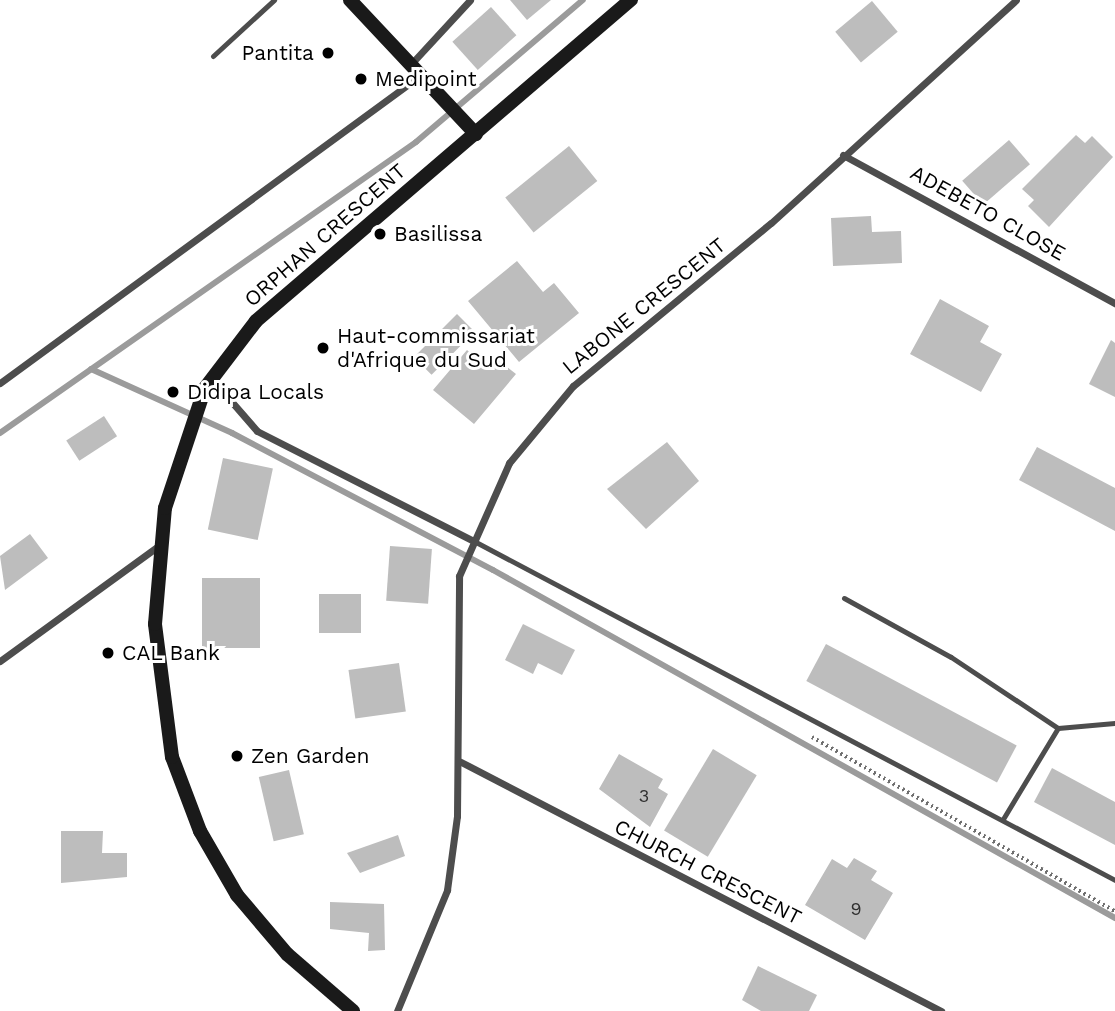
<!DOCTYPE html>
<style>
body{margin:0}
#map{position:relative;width:1115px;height:1011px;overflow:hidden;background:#fff;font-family:"Work Sans",sans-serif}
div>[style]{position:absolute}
.stream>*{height:6px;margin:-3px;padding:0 3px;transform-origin:3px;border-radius:3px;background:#9b9b9b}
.building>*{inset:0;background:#bdbdbd;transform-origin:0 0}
.path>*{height:3.5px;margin-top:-1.75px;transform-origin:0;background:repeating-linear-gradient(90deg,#6f6f6f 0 2px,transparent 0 5.5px)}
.lane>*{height:5px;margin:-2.5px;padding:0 2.5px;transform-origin:2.5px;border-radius:2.5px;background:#4d4d4d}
.street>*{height:7px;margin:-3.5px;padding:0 3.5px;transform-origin:3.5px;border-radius:3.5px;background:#4d4d4d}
.secondary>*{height:14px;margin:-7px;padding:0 7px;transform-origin:7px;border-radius:7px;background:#1a1a1a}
.dots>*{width:19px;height:19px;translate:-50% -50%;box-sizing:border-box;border:4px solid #fff;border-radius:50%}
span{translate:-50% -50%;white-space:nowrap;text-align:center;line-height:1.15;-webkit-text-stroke:6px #fff;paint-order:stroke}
.number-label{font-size:18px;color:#2f2f2f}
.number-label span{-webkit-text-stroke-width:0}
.poi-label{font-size:21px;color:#000}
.right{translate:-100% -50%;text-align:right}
.left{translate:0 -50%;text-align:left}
.street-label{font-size:21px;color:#000}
</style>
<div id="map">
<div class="stream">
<i style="left:91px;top:369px;width:155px;rotate:24.4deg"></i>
<i style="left:232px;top:433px;width:295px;rotate:27.7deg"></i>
<i style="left:493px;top:570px;width:713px;rotate:29.23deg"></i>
<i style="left:0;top:433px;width:508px;rotate:-34.97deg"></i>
<i style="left:416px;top:142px;width:219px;rotate:-40.4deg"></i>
</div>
<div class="building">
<i style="clip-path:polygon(510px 0,551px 0,527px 20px)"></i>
<i style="left:872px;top:1px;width:40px;height:48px;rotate:50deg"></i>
<i style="left:491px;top:7px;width:38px;height:52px;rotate:48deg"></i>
<i style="clip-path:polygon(1076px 135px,1085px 143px,1092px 136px,1113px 157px,1049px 227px,1028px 206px,1034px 200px,1022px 189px)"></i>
<i style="left:1009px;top:140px;width:32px;height:62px;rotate:49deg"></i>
<i style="left:569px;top:146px;width:45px;height:82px;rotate:51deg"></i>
<i style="clip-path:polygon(871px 216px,872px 232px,901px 231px,902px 263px,833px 266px,831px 218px)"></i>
<i style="clip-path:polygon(517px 261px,543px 292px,554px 283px,579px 313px,519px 362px,468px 301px)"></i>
<i style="clip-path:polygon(940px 299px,989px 326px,980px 342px,1002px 354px,981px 392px,910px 354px)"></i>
<i style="left:457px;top:314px;width:25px;height:61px;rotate:45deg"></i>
<i style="clip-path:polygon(1111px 340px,1115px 343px,1115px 397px,1089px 384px)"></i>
<i style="clip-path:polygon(467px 350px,490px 370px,498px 360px,516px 374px,474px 424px,433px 390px)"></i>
<i style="left:104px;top:416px;width:24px;height:45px;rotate:57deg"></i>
<i style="clip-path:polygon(667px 442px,699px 481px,646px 529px,607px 489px)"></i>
<i style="clip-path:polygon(1037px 447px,1115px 488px,1115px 531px,1019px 480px)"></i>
<i style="left:223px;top:458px;width:51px;height:73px;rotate:12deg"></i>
<i style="clip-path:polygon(30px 534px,48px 558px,5px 590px,0 556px)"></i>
<i style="left:390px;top:546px;width:42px;height:55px;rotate:4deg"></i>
<i style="left:202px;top:578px;width:58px;height:70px"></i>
<i style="left:361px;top:594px;width:39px;height:42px;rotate:90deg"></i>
<i style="clip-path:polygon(523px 624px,575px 650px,562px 675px,538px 663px,533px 674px,505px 660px)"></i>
<i style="left:826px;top:644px;width:216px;height:42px;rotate:28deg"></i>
<i style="left:399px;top:663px;width:49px;height:51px;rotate:82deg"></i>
<i style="left:713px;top:749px;width:51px;height:95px;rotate:31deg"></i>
<i style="clip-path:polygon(619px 754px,663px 779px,658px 788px,668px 794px,650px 827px,599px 789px)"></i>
<i style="clip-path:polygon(1052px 768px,1115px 802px,1115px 845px,1034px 802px)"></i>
<i style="left:289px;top:770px;width:66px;height:31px;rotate:77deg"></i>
<i style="clip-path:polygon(61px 831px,103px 831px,102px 853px,127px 853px,127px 877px,61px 883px)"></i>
<i style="clip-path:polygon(398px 835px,405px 856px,360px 873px,347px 853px)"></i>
<i style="clip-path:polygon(854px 858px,877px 871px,871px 880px,893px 893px,865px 940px,805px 905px,832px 859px,847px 868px)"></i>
<i style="clip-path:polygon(330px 902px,384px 904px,385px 950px,368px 951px,369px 933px,330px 929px)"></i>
<i style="clip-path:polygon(758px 966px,817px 995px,809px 1011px,761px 1011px,742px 1000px)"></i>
</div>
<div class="path">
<i style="left:812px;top:737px;width:349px;rotate:29.9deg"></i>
</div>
<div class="lane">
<i style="left:213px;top:56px;width:83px;rotate:-42.6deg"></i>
<i style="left:472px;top:540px;width:727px;rotate:27.87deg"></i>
<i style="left:844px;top:598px;width:122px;rotate:28.9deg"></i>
<i style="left:951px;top:657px;width:128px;rotate:33.6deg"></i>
<i style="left:1058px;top:728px;width:57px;rotate:-5deg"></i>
<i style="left:1003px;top:819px;width:106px;rotate:-58.9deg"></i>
</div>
<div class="street">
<i style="left:411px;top:64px;width:87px;rotate:-47.3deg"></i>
<i style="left:843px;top:155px;width:310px;rotate:28.6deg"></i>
<i style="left:211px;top:378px;width:70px;rotate:49deg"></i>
<i style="left:257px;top:431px;width:241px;rotate:26.9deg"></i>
<i style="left:0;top:383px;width:522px;rotate:-36.19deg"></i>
<i style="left:0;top:661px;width:195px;rotate:-36deg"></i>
<i style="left:461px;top:762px;width:541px;rotate:27.42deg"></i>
<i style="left:397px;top:1011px;width:131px;rotate:-67.5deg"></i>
<i style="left:447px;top:890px;width:75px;rotate:-82.3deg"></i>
<i style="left:457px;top:816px;width:240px;rotate:-89.5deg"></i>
<i style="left:459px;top:576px;width:124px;rotate:-66.1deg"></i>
<i style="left:509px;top:463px;width:100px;rotate:-50.3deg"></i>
<i style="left:573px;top:386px;width:256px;rotate:-39.5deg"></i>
<i style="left:771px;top:223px;width:331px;rotate:-42.3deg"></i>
</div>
<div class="secondary">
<i style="left:350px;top:0;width:184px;rotate:46.8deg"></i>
<i style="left:353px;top:1011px;width:87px;rotate:-139.2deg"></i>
<i style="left:287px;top:954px;width:77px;rotate:-130.3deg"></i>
<i style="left:237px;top:895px;width:74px;rotate:-120deg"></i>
<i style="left:200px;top:831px;width:79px;rotate:-110.7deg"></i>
<i style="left:172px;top:757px;width:134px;rotate:-97.3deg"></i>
<i style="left:155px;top:624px;width:116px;rotate:-85.1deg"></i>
<i style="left:165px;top:508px;width:126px;rotate:-71.6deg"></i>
<i style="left:205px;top:388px;width:84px;rotate:-52.7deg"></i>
<i style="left:256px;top:321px;width:494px;rotate:-40.6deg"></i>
</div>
<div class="dots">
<i style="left:328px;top:53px;background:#000"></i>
<i style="left:361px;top:79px;background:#000"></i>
<i style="left:380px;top:234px;background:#000"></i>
<i style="left:323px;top:348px;background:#000"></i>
<i style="left:173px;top:392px;background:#000"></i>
<i style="left:108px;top:653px;background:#000"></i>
<i style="left:237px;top:756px;background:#000"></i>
</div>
<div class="number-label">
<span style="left:644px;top:796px">3</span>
<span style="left:856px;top:909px">9</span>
</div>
<div class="poi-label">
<span class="right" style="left:314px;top:53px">Pantita</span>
<span class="left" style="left:375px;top:79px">Medipoint</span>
<span class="left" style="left:394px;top:234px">Basilissa</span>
<span class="left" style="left:337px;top:348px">Haut-commissariat<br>d'Afrique du Sud</span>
<span class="left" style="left:187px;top:392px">Didipa Locals</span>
<span class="left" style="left:122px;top:653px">CAL Bank</span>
<span class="left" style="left:251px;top:756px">Zen Garden</span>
</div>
<div class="street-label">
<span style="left:988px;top:213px;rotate:29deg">ADEBETO CLOSE</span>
<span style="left:325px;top:235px;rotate:-41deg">ORPHAN CRESCENT</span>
<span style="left:644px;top:306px;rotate:-39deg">LABONE CRESCENT</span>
<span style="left:708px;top:872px;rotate:27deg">CHURCH CRESCENT</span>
</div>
</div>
